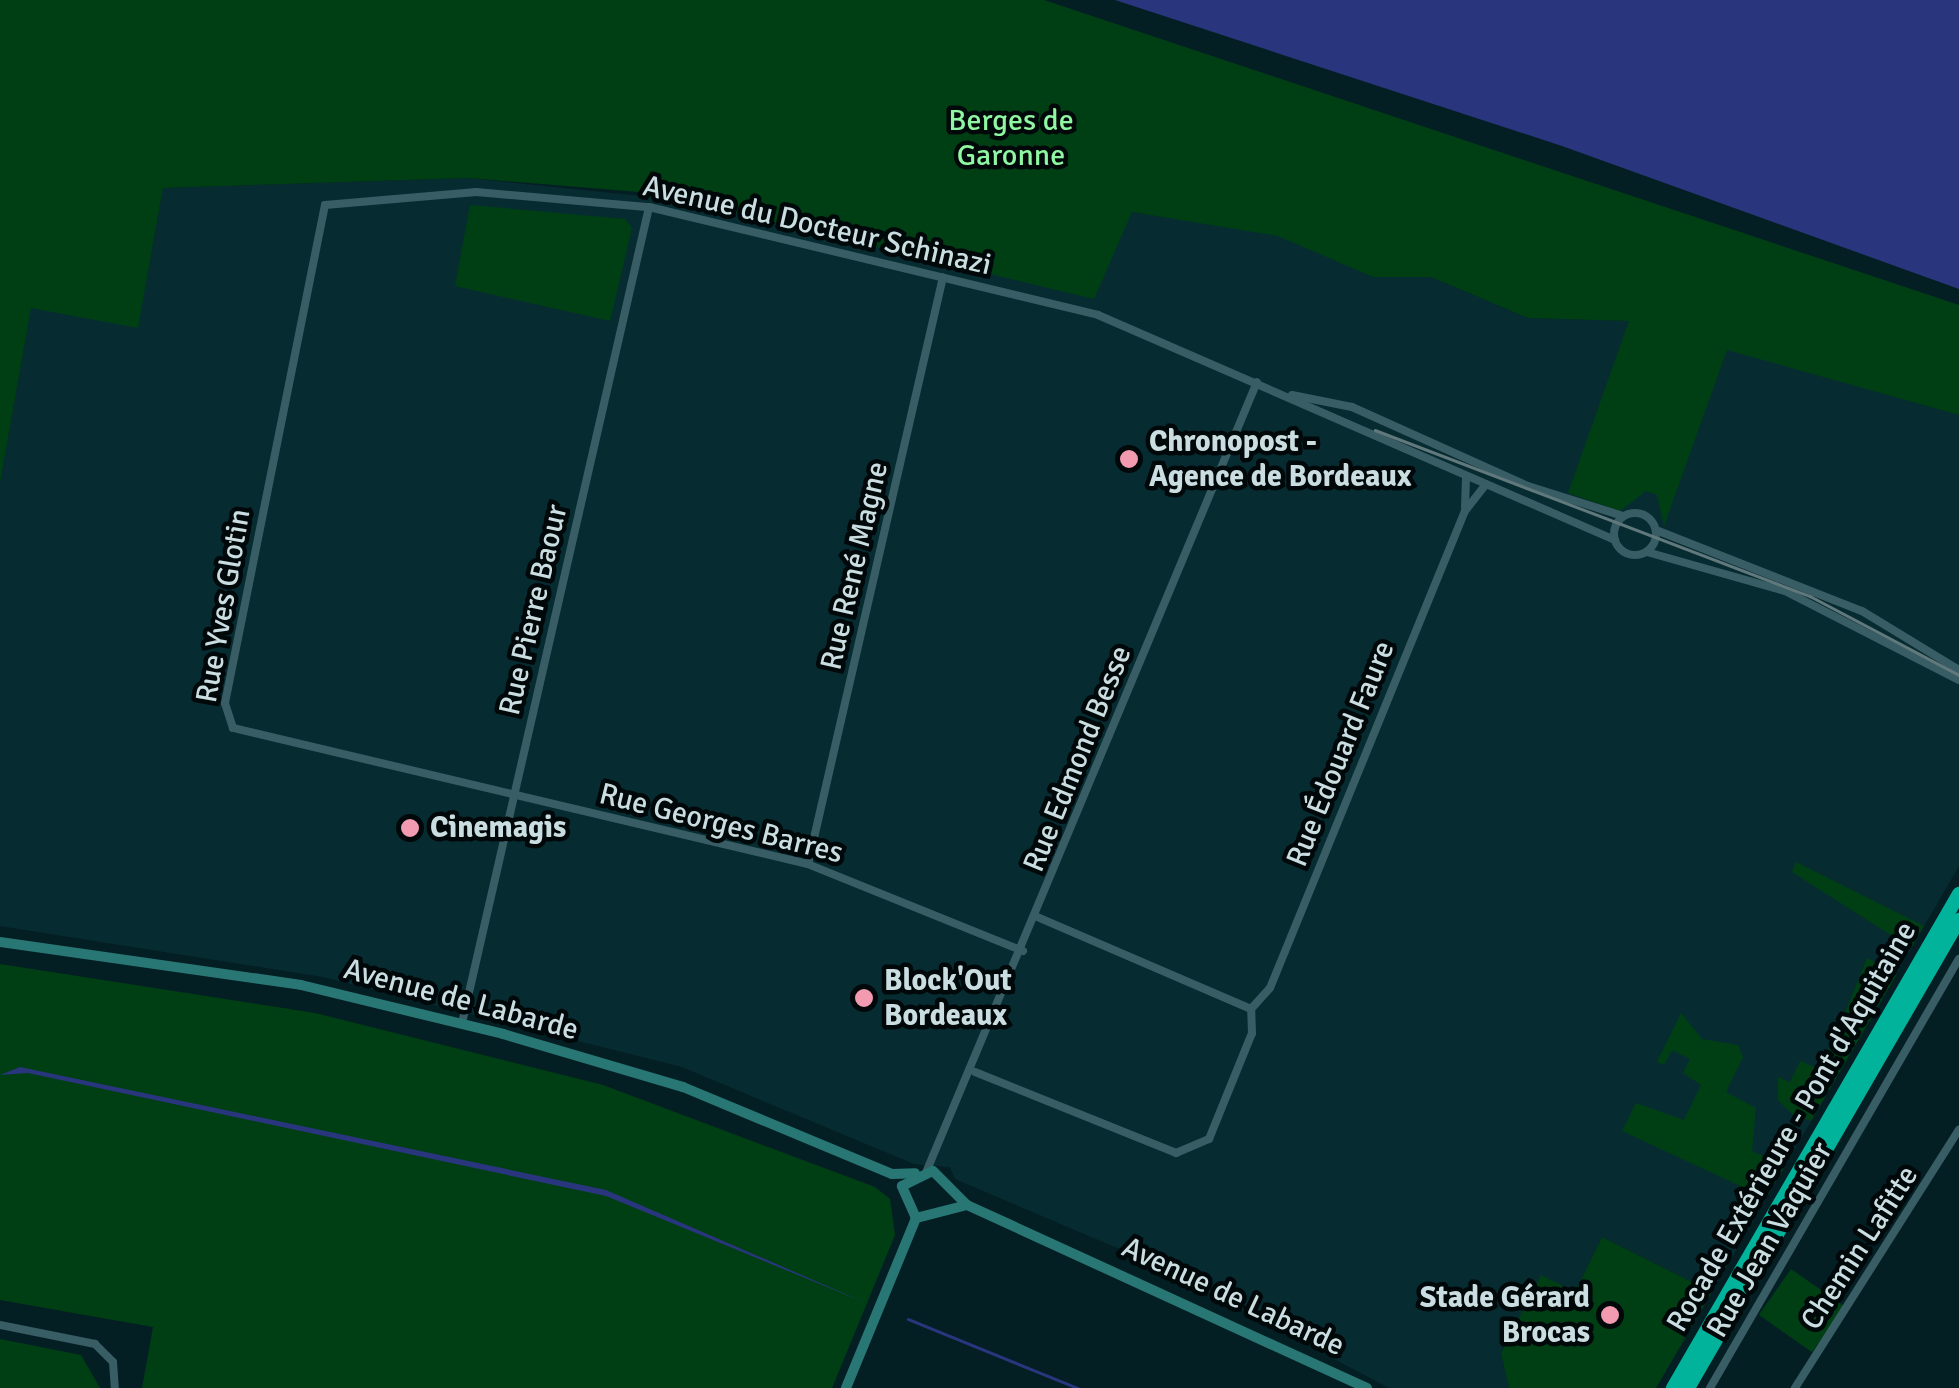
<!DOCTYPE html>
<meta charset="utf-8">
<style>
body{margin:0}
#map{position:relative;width:1959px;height:1388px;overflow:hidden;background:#041f24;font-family:Signika,sans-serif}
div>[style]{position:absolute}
.built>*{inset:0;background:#062c32}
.green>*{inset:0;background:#003f14;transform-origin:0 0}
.water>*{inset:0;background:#29367e}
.stream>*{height:2.5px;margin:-1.25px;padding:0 1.25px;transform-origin:1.25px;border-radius:1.25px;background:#29367e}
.street>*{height:8px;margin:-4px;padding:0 4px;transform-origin:4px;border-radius:4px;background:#395d64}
.street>.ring{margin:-4px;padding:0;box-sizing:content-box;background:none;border:8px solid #395d64;border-radius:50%}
.secondary>*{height:10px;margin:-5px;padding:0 5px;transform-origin:5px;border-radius:5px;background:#287775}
.highway>*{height:14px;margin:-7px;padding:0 7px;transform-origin:7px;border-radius:7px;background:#02b39c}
.tram>*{height:2.5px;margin:-1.25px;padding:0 1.25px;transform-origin:1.25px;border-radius:1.25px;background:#61787c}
.dots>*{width:28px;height:28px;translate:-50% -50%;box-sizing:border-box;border:5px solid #00080a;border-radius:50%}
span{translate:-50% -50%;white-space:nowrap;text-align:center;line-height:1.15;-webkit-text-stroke:9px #00080a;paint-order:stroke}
.park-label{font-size:30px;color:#8ff6a1}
.street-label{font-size:30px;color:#cadde1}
.poi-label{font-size:30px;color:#cadde1;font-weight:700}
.left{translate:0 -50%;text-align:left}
.right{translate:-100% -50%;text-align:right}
</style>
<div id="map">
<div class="built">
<i style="clip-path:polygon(467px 178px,669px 199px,1132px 212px,1278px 235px,1373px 277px,1431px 277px,1528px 318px,1630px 321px,1959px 415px,1959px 866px,1712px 1292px,1602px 1237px,1575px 1292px,1541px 1276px,1501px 1353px,1509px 1388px,1389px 1388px,1148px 1261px,955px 1179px,950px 1167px,914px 1164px,682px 1067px,323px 977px,0 926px,0 483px,31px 307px,138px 327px,163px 188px)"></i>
</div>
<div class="green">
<i style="clip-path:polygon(0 0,1044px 0,1959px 305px,1959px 415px,1727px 350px,1664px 526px,1657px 495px,1646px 491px,1620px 511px,1568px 493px,1629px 321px,1528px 318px,1431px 277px,1373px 277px,1278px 236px,1132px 212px,1094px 299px,652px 193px,467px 178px,163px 188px,138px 328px,31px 308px,0 483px)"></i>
<i style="clip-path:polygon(470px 205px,625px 219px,632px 228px,610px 321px,455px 286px)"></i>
<i style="clip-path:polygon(1796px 862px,1924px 926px,1911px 948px,1792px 872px)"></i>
<i style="clip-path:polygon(1867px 958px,1897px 974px,1811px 1121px,1793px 1115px,1778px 1100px,1778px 1077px,1790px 1082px,1800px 1061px,1822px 1070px)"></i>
<i style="clip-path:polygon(0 964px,315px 1013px,603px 1085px,875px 1187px,890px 1199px,895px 1235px,832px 1388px,142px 1388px,153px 1327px,0 1300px)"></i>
<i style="clip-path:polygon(1681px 1013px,1702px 1039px,1738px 1045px,1743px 1057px,1726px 1092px,1756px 1108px,1752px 1151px,1785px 1166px,1766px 1198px,1622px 1131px,1636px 1103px,1684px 1120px,1701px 1085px,1683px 1073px,1690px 1059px,1672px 1050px,1664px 1065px,1657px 1062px)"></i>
<i style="clip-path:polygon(1602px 1237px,1712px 1292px,1656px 1388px,1509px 1388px,1501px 1353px,1541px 1275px,1575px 1292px)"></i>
<i style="left:1791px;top:1269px;width:65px;height:56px;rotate:35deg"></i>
<i style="clip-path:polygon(0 1339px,81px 1355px,100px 1388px,0 1388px)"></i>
</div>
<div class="water">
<i style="clip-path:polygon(1115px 0,1959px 0,1959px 289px,1562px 146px)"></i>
<i style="clip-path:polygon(20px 1067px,606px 1190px,866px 1303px,606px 1196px,28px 1073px,0 1075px)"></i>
</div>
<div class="stream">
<i style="left:908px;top:1319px;width:183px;rotate:22.1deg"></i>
</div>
<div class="street">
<i style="left:1292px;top:395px;width:61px;rotate:11.3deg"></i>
<i style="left:1352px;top:407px;width:193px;rotate:24.2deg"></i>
<i style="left:1528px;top:486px;width:100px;rotate:17.5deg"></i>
<i style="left:1465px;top:507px;width:30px;rotate:-88deg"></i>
<i class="ring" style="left:1614px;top:513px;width:34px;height:34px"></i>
<i style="left:1656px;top:530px;width:221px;rotate:21.5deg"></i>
<i style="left:1862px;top:611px;width:114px;rotate:31.3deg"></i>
<i style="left:1647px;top:552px;width:143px;rotate:15.8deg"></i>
<i style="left:1785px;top:591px;width:195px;rotate:27.1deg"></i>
<i style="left:808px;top:864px;width:602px;rotate:-77.05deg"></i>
<i style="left:1023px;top:951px;width:232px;rotate:-158deg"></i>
<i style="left:808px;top:864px;width:591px;rotate:-166.69deg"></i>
<i style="left:233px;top:728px;width:26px;rotate:-108deg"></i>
<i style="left:225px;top:703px;width:508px;rotate:-78.65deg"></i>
<i style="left:325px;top:205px;width:152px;rotate:-4.9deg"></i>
<i style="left:476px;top:192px;width:174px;rotate:5deg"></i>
<i style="left:649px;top:207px;width:462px;rotate:13.5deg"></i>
<i style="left:1098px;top:315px;width:564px;rotate:23.52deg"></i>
<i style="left:1251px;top:1009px;width:28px;rotate:-48deg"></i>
<i style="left:1270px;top:988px;width:515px;rotate:-67.77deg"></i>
<i style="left:1465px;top:511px;width:34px;rotate:-52deg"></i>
<i style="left:462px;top:1023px;width:837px;rotate:-77.09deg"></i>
<i style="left:975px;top:1072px;width:217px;rotate:21.9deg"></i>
<i style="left:1176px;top:1153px;width:36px;rotate:-23deg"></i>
<i style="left:1209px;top:1139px;width:114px;rotate:-67.9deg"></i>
<i style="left:1252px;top:1033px;width:24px;rotate:-92deg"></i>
<i style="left:1251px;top:1009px;width:233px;rotate:-156.7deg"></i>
<i style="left:927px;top:1170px;width:854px;rotate:-67.28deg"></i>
<i style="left:0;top:1325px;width:97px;rotate:11.3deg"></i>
<i style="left:95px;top:1344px;width:25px;rotate:45deg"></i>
<i style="left:113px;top:1362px;width:26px;rotate:86deg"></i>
<i style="left:1710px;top:1388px;width:496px;rotate:-59.9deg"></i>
<i style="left:1795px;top:1388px;width:306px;rotate:-57.6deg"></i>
</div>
<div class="secondary">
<i style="left:0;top:942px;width:304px;rotate:8.1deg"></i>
<i style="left:301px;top:985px;width:208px;rotate:13.6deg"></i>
<i style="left:503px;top:1034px;width:188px;rotate:16.4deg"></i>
<i style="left:683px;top:1087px;width:226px;rotate:22.6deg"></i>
<i style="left:892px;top:1174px;width:23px;rotate:-2deg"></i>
<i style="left:967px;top:1205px;width:53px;rotate:165.7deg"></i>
<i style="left:916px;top:1218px;width:35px;rotate:-114deg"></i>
<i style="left:902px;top:1186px;width:34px;rotate:-26deg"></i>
<i style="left:933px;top:1171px;width:48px;rotate:45deg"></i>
<i style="left:967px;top:1205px;width:440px;rotate:24.6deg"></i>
<i style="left:846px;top:1388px;width:184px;rotate:-67.6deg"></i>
</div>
<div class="highway">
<i style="left:1673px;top:1388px;width:571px;rotate:-59.93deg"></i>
<i style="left:1688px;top:1388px;width:541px;rotate:-59.93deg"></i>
</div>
<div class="tram">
<i style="left:1375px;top:430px;width:466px;rotate:20.9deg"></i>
<i style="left:1810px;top:596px;width:169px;rotate:27.9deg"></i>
</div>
<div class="dots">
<i style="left:1129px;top:459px;background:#f29ab0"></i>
<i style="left:410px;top:828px;background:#f29ab0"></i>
<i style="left:864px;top:998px;background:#f29ab0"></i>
<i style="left:1610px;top:1315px;background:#f29ab0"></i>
</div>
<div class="park-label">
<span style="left:1011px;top:138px">Berges de<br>Garonne</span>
</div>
<div class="street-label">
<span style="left:817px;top:226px;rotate:13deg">Avenue du Docteur Schinazi</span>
<span style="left:855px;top:566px;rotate:-77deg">Rue René Magne</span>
<span style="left:224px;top:606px;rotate:-80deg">Rue Yves Glotin</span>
<span style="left:534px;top:610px;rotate:-77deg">Rue Pierre Baour</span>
<span style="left:1341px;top:754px;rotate:-68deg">Rue Édouard Faure</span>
<span style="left:1078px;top:759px;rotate:-68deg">Rue Edmond Besse</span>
<span style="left:721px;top:824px;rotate:14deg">Rue Georges Barres</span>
<span style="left:461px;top:1000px;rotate:15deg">Avenue de Labarde</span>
<span style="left:1792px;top:1127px;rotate:-60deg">Rocade Extérieure - Pont d'Aquitaine</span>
<span style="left:1770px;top:1240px;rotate:-60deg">Rue Jean Vaquier</span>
<span style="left:1860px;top:1248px;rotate:-57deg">Chemin Lafitte</span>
<span style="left:1233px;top:1297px;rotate:25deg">Avenue de Labarde</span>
</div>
<div class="poi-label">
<span class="left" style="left:1149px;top:459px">Chronopost -<br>Agence de Bordeaux</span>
<span class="left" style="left:430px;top:828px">Cinemagis</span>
<span class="left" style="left:884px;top:998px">Block'Out<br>Bordeaux</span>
<span class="right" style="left:1590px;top:1315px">Stade Gérard<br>Brocas</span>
</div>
</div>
